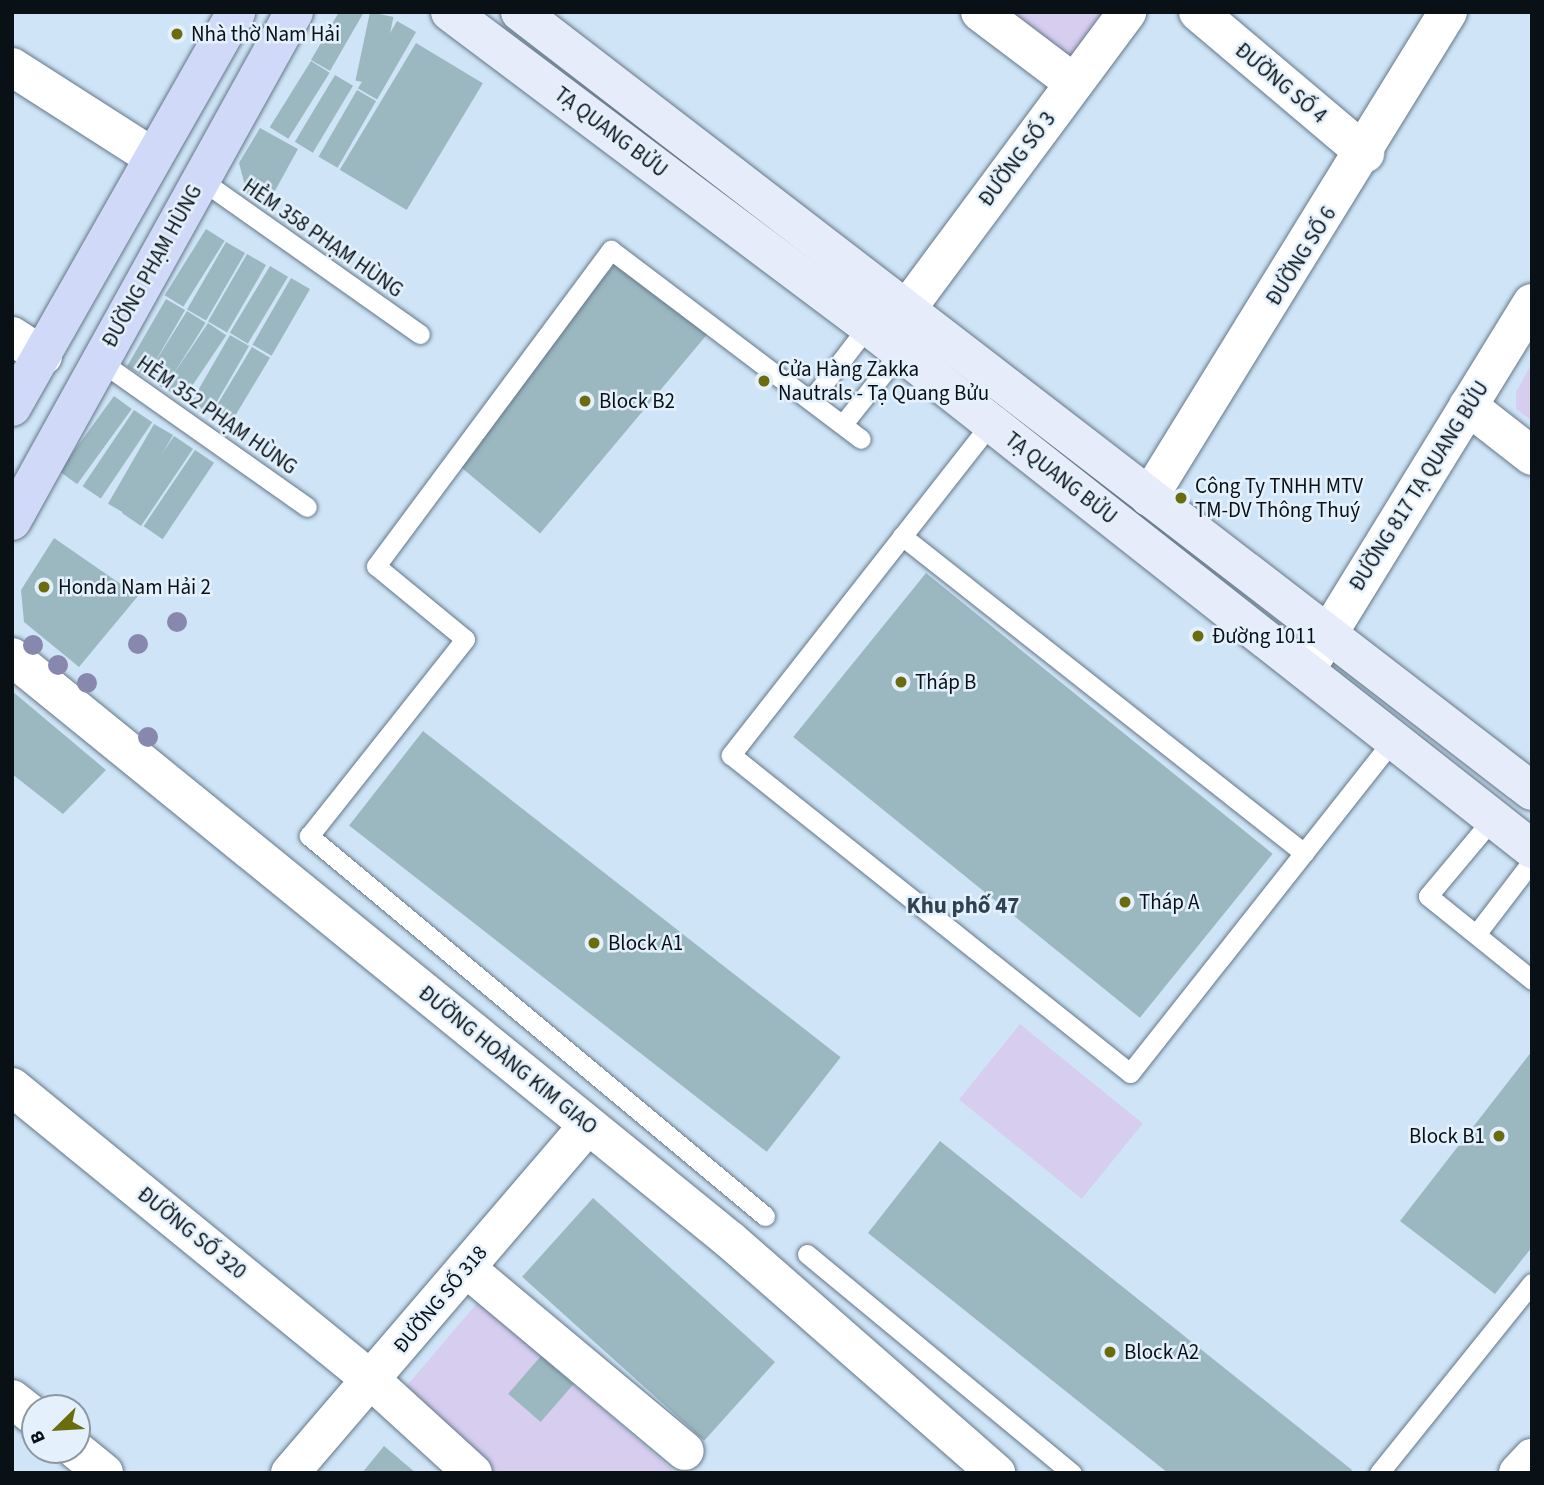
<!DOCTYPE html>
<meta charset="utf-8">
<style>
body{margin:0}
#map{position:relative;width:1544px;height:1485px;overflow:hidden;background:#cfe5f7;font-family:"Source Sans 3",sans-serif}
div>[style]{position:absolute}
.green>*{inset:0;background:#d6cdef;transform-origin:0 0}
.building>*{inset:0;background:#9bb8c1;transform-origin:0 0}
.roads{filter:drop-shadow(0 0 2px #647787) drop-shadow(0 0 2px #647787)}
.service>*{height:19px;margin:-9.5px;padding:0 9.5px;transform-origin:9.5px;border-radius:9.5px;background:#fff}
.minor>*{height:38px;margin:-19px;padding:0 19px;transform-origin:19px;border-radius:19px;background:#fff}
.tertiary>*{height:38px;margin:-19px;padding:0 19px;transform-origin:19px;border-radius:19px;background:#fff}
.secondary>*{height:38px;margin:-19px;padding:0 19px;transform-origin:19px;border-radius:19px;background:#e7ecfb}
.primary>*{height:38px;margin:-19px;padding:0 19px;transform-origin:19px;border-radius:19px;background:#d0d9f7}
.trees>*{width:20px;height:20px;margin:-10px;border-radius:50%;background:#8888af}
.dots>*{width:19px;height:19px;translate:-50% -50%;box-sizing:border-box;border:4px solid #e4f1fc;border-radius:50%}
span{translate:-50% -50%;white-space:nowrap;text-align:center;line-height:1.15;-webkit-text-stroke:5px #e4f1fc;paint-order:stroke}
.poi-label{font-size:21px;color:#091016}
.left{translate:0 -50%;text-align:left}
.right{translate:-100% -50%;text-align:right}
.street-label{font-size:21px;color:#091016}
.neighbourhood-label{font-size:23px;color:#304150;font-weight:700}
.frame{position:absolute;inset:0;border:14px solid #091016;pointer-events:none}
.north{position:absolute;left:21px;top:1394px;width:70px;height:70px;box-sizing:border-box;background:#e4f1fc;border:2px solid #8c97a0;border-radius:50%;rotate:246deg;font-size:19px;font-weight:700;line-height:28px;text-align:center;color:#091016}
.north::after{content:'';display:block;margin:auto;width:24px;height:32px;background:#6a6c0e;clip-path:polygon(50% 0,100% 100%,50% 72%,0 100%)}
</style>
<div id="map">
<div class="green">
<i style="clip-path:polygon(1001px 12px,1119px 12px,1079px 75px)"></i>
<i style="clip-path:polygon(1532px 363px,1532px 421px,1516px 409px,1516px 392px)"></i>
<i style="left:1020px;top:1024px;width:158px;height:97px;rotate:39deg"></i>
<i style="clip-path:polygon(478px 1302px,676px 1473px,489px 1473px,399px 1395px)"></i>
</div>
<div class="building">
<i style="clip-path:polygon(339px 12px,364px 12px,330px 71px,311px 60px)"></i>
<i style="left:370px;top:12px;width:24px;height:70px;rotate:12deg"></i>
<i style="left:397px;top:21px;width:22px;height:78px;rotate:30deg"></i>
<i style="left:416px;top:43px;width:78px;height:148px;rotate:31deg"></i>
<i style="left:311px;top:61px;width:22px;height:78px;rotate:32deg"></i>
<i style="left:335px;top:75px;width:21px;height:78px;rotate:31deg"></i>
<i style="left:357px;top:90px;width:22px;height:77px;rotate:30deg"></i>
<i style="clip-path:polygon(260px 128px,298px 149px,266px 207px,248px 197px,239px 163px)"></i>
<i style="left:206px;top:229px;width:22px;height:78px;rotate:32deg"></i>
<i style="left:226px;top:242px;width:22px;height:78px;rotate:30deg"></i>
<i style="left:247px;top:254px;width:22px;height:78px;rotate:30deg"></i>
<i style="left:619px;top:259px;width:116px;height:261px;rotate:40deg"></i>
<i style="left:270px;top:266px;width:21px;height:78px;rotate:31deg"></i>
<i style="left:291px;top:278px;width:22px;height:77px;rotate:30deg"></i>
<i style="left:166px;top:299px;width:22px;height:78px;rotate:30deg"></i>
<i style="left:187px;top:311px;width:22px;height:78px;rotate:32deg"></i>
<i style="left:208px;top:323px;width:22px;height:78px;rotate:34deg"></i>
<i style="left:230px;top:335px;width:22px;height:78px;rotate:30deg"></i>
<i style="left:252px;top:347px;width:21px;height:78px;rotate:31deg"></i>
<i style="left:114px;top:396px;width:22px;height:93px;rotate:36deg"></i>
<i style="left:134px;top:410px;width:22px;height:92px;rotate:34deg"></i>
<i style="left:154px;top:424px;width:22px;height:92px;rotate:30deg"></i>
<i style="left:174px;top:436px;width:23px;height:93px;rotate:34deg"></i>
<i style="left:195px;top:450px;width:23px;height:92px;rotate:34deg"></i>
<i style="clip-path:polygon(54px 538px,138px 596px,79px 667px,24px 622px,21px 590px)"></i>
<i style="left:926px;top:573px;width:446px;height:211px;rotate:39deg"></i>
<i style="clip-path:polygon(12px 691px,106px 770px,63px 814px,12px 774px)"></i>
<i style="left:423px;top:731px;width:530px;height:120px;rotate:38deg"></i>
<i style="clip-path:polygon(1532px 1051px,1532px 1247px,1495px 1294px,1400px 1221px)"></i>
<i style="clip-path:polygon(940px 1141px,1352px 1470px,1350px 1473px,1168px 1473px,868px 1233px)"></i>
<i style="left:593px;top:1198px;width:245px;height:106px;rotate:42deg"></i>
<i style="left:541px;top:1356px;width:43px;height:50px;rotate:41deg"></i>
<i style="clip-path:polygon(384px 1446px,416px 1473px,362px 1473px)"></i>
</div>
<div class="roads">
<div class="service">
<i style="left:200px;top:179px;width:269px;rotate:35.2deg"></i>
<i style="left:100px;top:361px;width:253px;rotate:35.2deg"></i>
<i style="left:811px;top:400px;width:93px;rotate:-52.4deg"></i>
<i style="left:991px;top:423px;width:422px;rotate:128.1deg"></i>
<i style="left:731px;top:755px;width:510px;rotate:38.55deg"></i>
<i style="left:1130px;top:1073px;width:428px;rotate:-51.7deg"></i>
<i style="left:843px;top:424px;width:93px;rotate:-51.5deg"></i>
<i style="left:902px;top:536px;width:512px;rotate:38.26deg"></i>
<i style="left:1494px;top:817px;width:103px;rotate:129.9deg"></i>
<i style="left:1428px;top:896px;width:134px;rotate:38.9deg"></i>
<i style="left:1477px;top:933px;width:91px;rotate:-52.6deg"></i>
<i style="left:765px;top:1216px;width:594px;rotate:-140.19deg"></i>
<i style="left:309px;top:836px;width:251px;rotate:-51.6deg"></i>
<i style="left:465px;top:639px;width:115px;rotate:-140.6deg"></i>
<i style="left:376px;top:566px;width:394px;rotate:-53.4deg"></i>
<i style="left:611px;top:250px;width:313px;rotate:37.1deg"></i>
<i style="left:807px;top:1254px;width:344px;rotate:39.6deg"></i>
<i style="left:1379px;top:1473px;width:244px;rotate:-51.2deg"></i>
</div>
<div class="minor">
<i style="left:980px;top:12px;width:118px;rotate:37.1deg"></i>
<i style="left:1198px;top:12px;width:219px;rotate:40.2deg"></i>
<i style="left:12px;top:67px;width:167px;rotate:32.6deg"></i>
<i style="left:909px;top:306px;width:366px;rotate:-53.4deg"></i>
<i style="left:12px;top:336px;width:37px;rotate:33deg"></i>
<i style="left:1468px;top:406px;width:81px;rotate:38deg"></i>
<i style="left:1149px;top:497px;width:570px;rotate:-58.35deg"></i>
<i style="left:12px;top:657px;width:925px;rotate:39.08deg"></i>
<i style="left:730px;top:1240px;width:354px;rotate:41.2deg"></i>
<i style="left:1306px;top:670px;width:431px;rotate:-58.4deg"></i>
<i style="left:12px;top:1087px;width:463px;rotate:39.2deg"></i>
<i style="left:371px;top:1380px;width:138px;rotate:42.4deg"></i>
<i style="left:466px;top:1268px;width:285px;rotate:39.9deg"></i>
<i style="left:12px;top:1399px;width:29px;rotate:38deg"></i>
<i style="left:76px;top:1450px;width:36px;rotate:39deg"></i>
<i style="left:290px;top:1473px;width:458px;rotate:-49.4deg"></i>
</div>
<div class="tertiary">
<i style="left:1518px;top:1473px;width:21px;rotate:-47deg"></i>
</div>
<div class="secondary">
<i style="left:450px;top:12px;width:523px;rotate:36.91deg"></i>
<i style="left:868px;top:326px;width:845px;rotate:38.23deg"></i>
<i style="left:520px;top:12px;width:1277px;rotate:37.59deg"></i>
</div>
<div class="primary">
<i style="left:12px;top:407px;width:454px;rotate:-60.4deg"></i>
<i style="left:12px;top:521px;width:582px;rotate:-61.01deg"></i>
</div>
</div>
<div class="trees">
<i style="left:177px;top:622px"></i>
<i style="left:138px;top:644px"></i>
<i style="left:33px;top:645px"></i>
<i style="left:58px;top:665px"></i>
<i style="left:87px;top:683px"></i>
<i style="left:148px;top:737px"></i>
</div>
<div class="dots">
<i style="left:177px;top:34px;background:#6a6c0e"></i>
<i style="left:764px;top:381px;background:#6a6c0e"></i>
<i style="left:585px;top:401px;background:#6a6c0e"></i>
<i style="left:1181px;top:498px;background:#6a6c0e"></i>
<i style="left:44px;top:587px;background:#6a6c0e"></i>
<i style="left:1198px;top:636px;background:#6a6c0e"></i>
<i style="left:901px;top:682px;background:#6a6c0e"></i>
<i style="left:1125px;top:902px;background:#6a6c0e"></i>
<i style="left:594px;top:943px;background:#6a6c0e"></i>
<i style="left:1499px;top:1136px;background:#6a6c0e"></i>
<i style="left:1110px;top:1352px;background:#6a6c0e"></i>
</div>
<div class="poi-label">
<span class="left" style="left:191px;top:34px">Nhà thờ Nam Hải</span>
<span class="left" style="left:778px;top:381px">Cửa Hàng Zakka<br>Nautrals - Tạ Quang Bửu</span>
<span class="left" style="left:599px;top:401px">Block B2</span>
<span class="left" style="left:1195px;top:498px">Công Ty TNHH MTV<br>TM-DV Thông Thuý</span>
<span class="left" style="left:58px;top:587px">Honda Nam Hải 2</span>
<span class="left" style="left:1212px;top:636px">Đường 1011</span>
<span class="left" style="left:915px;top:682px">Tháp B</span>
<span class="left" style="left:1139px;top:902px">Tháp A</span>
<span class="left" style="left:608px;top:943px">Block A1</span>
<span class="right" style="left:1485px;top:1136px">Block B1</span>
<span class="left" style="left:1124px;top:1352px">Block A2</span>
</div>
<div class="street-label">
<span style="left:1281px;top:83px;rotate:40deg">ĐƯỜNG SỐ 4</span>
<span style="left:611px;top:132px;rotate:37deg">TẠ QUANG BỬU</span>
<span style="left:1017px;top:159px;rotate:-53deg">ĐƯỜNG SỐ 3</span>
<span style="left:323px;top:238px;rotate:35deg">HẺM 358 PHẠM HÙNG</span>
<span style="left:1301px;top:256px;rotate:-58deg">ĐƯỜNG SỐ 6</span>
<span style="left:152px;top:266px;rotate:-61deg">ĐƯỜNG PHẠM HÙNG</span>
<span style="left:217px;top:415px;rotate:35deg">HẺM 352 PHẠM HÙNG</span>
<span style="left:1061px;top:478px;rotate:38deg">TẠ QUANG BỬU</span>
<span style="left:1419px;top:486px;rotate:-58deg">ĐƯỜNG 817 TẠ QUANG BỬU</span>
<span style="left:508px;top:1060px;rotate:39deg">ĐƯỜNG HOÀNG KIM GIAO</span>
<span style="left:192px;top:1233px;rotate:39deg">ĐƯỜNG SỐ 320</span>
<span style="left:440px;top:1299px;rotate:-50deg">ĐƯỜNG SỐ 318</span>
</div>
<div class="neighbourhood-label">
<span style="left:963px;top:906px">Khu phố 47</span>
</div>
<div class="frame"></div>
<div class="north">B</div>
</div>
